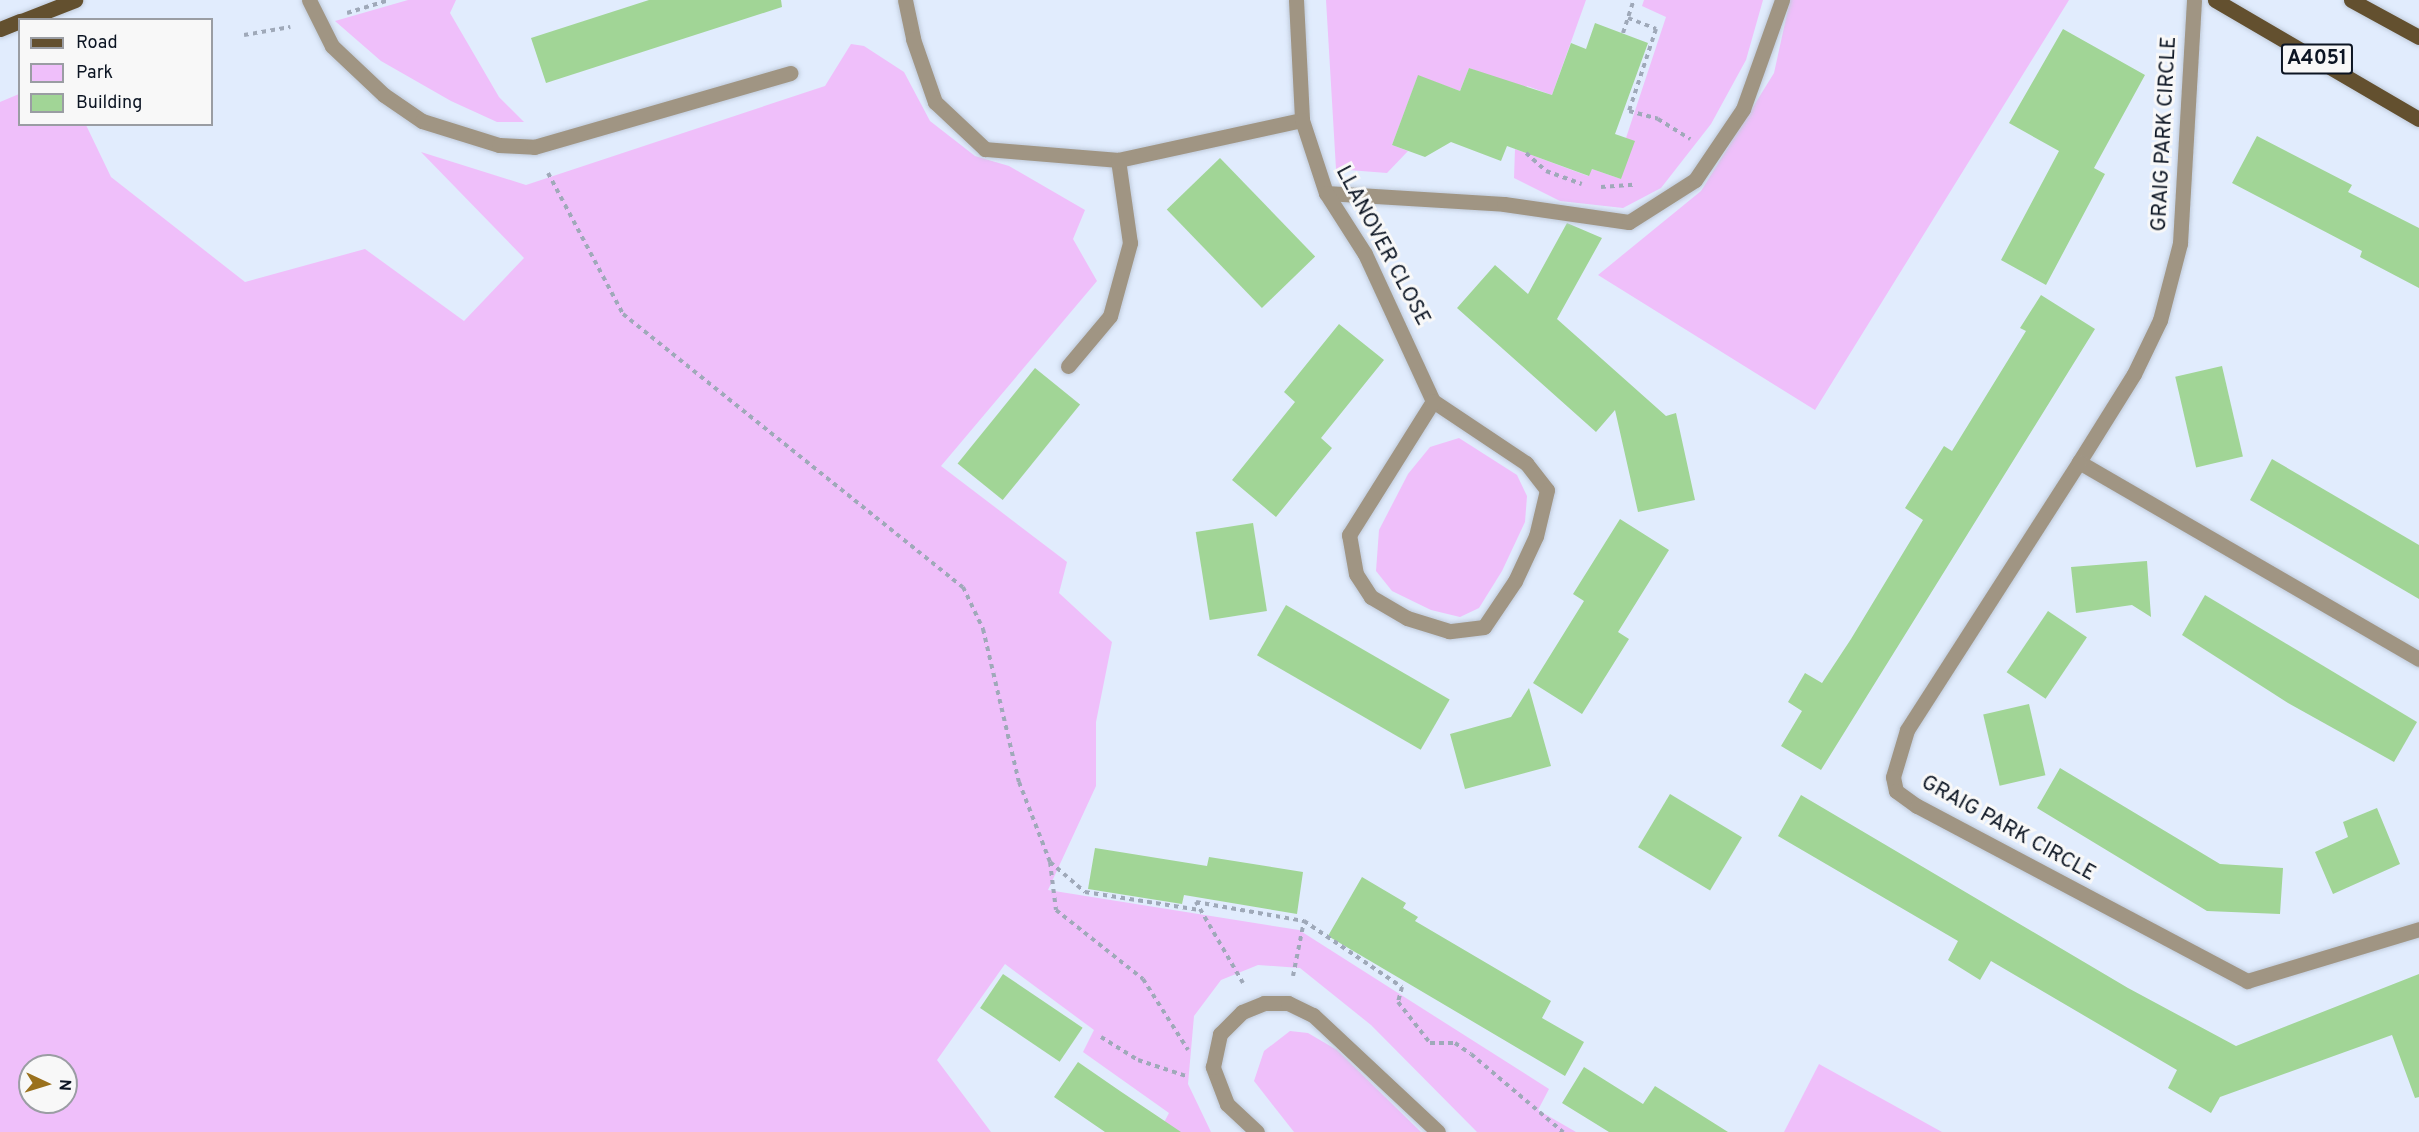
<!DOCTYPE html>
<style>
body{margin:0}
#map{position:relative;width:2419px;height:1132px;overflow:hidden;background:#e1ecfd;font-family:Overpass,sans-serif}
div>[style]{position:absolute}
.green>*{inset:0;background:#efbffa}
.building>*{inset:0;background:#a1d596;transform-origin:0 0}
.path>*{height:4px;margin-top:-2px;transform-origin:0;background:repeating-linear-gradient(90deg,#9fa9b9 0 4.5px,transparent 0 9px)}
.roads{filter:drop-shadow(0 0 2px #bfcada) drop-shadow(0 0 2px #bfcada)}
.lane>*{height:15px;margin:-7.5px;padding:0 7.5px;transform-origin:7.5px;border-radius:7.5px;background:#a09583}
.street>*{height:15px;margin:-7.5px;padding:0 7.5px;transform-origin:7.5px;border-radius:7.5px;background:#a09583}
.primary>*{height:15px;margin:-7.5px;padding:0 7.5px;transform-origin:7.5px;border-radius:7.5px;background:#63502f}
span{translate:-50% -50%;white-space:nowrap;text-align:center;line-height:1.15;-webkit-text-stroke:6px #f8f8f8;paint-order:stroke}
.shield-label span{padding:2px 4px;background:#f8f8f8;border:2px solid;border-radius:4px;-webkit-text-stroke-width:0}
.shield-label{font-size:20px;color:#0c1523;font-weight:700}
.street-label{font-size:21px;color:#0c1523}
.legend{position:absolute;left:18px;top:18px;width:195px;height:108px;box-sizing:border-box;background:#f8f8f8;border:2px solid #9a9da3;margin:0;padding:8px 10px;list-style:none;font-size:18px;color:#0c1523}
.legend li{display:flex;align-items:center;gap:12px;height:30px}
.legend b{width:30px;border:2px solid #9a9da3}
.north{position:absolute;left:18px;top:1054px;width:60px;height:60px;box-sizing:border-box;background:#f8f8f8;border:2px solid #9a9da3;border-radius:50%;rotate:94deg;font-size:16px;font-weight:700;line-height:24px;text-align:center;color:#0c1523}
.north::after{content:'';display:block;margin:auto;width:21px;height:27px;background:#9a711d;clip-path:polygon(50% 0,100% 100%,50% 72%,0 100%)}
</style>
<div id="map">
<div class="green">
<i style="clip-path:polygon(408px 0,456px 0,450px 13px,499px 97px,524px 122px,497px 122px,451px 101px,381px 61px,335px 21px)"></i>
<i style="clip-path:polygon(1326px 0,1586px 0,1552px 95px,1527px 86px,1517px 113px,1509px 83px,1469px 68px,1460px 91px,1418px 76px,1392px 145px,1408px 151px,1387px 173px,1336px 169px)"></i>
<i style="clip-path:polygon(1644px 0,1763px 0,1746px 60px,1711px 124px,1661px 188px,1623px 208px,1560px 201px,1514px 178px,1515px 149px,1588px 176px,1592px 169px,1621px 179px,1626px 138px,1666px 17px,1642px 6px)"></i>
<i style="clip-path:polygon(1790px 0,2069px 0,1815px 410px,1598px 275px,1701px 191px,1774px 73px)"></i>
<i style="clip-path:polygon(evenodd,851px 44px,864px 46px,904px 72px,930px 121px,975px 156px,1009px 166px,1085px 210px,1073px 239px,1097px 281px,941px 466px,1067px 562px,1059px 593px,1112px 642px,1096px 722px,1096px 786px,1048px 890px,1299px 930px,1549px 1089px,1538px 1110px,1576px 1132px,1477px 1132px,1371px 1025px,1300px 968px,1258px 965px,1221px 980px,1194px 1016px,1188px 1084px,1211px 1132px,1159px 1132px,1169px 1113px,1083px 1052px,1094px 1030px,1005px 964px,937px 1060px,991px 1132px,0 1132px,0 102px,19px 94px,20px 124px,86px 125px,111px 177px,245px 282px,365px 249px,464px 321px,524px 258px,421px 152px,526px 185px,825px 86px,851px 44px,30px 1066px,66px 1066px,66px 1102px,30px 1102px,30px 1066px)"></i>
<i style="clip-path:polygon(1459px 438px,1517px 475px,1527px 496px,1525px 522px,1502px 571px,1479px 608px,1460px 617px,1431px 610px,1392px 591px,1376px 571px,1379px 530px,1408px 474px,1430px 447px)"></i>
<i style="clip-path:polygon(1290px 1031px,1308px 1033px,1337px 1050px,1421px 1132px,1294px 1132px,1254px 1081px,1264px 1051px)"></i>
<i style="clip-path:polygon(1819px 1064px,1942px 1132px,1784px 1132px)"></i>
</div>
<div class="building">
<i style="clip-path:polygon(649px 0,781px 0,782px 7px,546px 83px,531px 38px)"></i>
<i style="clip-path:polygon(1595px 23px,1648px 43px,1615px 134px,1635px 141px,1621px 179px,1592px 169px,1589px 176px,1507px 146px,1501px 161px,1451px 142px,1425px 157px,1392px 145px,1418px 75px,1460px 91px,1469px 68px,1552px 95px,1571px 43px,1586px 49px)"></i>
<i style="clip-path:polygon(2063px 29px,2145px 75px,2094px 168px,2105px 174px,2046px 285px,2001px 260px,2059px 151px,2009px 123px)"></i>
<i style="clip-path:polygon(2257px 136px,2352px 185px,2348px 192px,2419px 228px,2419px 288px,2360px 257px,2362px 251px,2232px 183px)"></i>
<i style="left:1220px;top:158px;width:137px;height:74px;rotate:46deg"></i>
<i style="clip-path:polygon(1567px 223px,1602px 238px,1557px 319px,1666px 416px,1676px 413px,1695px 500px,1638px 512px,1615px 410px,1596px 432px,1457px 308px,1495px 265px,1528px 294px)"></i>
<i style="clip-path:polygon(2041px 295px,2095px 329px,1821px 770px,1781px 746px,1802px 711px,1788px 702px,1805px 673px,1822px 683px,1851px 639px,1923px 520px,1905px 508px,1944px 446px,1952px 451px,2026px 331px,2020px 328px)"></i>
<i style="clip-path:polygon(1339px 324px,1384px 360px,1321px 438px,1332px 448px,1276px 517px,1232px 480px,1295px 402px,1284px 392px)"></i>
<i style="left:2222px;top:366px;width:93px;height:48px;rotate:77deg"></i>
<i style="left:1035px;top:368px;width:58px;height:123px;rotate:39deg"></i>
<i style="clip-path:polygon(2272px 459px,2419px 545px,2419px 599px,2250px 500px)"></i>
<i style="clip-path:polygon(1620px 519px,1669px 550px,1618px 632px,1629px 639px,1582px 714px,1533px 683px,1584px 601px,1573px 594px)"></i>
<i style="left:1253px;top:523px;width:89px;height:58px;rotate:81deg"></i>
<i style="clip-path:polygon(2147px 561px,2151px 617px,2132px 605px,2076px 613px,2071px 567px)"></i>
<i style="clip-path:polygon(2205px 595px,2417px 722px,2394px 762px,2288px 703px,2182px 635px)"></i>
<i style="left:1286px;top:605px;width:189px;height:58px;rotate:30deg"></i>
<i style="left:2048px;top:611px;width:47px;height:74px;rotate:34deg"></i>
<i style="clip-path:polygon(1529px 688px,1551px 766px,1465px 789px,1450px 734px,1511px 717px)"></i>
<i style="left:2029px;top:704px;width:73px;height:47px;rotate:77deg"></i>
<i style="clip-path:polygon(2060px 768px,2220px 864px,2283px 868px,2280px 914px,2207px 911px,2037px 808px)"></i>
<i style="left:1670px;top:794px;width:84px;height:62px;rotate:31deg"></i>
<i style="clip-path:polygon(1801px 795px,2128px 988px,2236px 1046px,2419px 974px,2419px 1097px,2415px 1098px,2392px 1035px,2220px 1097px,2211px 1113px,2168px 1088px,2177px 1070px,1991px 961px,1980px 980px,1948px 960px,1958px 941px,1778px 836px)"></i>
<i style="clip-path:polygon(2377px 808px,2400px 864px,2333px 894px,2315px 852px,2348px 837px,2343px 822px)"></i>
<i style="clip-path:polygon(1095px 848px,1207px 866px,1209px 857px,1303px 872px,1297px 914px,1184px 895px,1182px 904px,1088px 889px)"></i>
<i style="clip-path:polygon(1362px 877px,1406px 903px,1403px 908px,1418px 917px,1415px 921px,1551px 1001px,1542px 1018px,1584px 1042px,1565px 1076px,1328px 936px)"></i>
<i style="left:1003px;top:974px;width:96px;height:41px;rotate:34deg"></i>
<i style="clip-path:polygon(1078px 1062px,1120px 1091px,1181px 1132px,1105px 1132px,1054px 1097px)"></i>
<i style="clip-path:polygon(1584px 1067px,1643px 1104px,1655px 1086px,1728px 1132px,1609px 1132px,1562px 1103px)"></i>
</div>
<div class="path">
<i style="left:347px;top:13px;width:44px;rotate:-17.2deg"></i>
<i style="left:1628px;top:18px;width:30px;rotate:21deg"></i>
<i style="left:1656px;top:29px;width:86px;rotate:108.2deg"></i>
<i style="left:1629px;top:111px;width:30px;rotate:15deg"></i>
<i style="left:1658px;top:119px;width:38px;rotate:32deg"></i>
<i style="left:1623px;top:33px;width:35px;rotate:-72deg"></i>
<i style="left:244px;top:35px;width:47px;rotate:-9.9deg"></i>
<i style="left:1526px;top:153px;width:27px;rotate:42deg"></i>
<i style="left:1546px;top:171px;width:38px;rotate:20deg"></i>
<i style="left:548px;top:173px;width:160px;rotate:62deg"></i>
<i style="left:623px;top:314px;width:436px;rotate:38.8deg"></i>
<i style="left:963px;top:587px;width:47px;rotate:64.5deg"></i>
<i style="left:983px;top:629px;width:157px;rotate:76.8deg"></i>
<i style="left:1019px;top:782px;width:86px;rotate:68.8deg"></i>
<i style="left:1050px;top:862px;width:48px;rotate:82.9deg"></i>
<i style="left:1056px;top:910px;width:111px;rotate:38.4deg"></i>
<i style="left:1143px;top:979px;width:84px;rotate:57.6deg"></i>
<i style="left:1601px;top:187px;width:32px;rotate:-4deg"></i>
<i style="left:1050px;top:862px;width:46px;rotate:40.6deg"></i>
<i style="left:1085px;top:892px;width:116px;rotate:8.9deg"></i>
<i style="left:1293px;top:976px;width:56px;rotate:-78.7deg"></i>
<i style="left:1304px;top:921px;width:118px;rotate:34deg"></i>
<i style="left:1402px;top:987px;width:16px;rotate:105deg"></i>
<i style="left:1398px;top:1002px;width:52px;rotate:52deg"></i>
<i style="left:1430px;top:1043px;width:25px"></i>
<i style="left:1455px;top:1043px;width:19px;rotate:35deg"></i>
<i style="left:1471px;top:1054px;width:121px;rotate:40.3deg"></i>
<i style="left:1243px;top:983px;width:94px;rotate:-120.1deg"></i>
<i style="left:1196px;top:902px;width:110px;rotate:10deg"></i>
<i style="left:1101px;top:1037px;width:44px;rotate:31.9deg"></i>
<i style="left:1138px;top:1060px;width:51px;rotate:18.4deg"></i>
</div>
<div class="roads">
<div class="lane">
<i style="left:309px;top:0;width:51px;rotate:63.4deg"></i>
<i style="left:332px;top:46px;width:71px;rotate:43.3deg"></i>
<i style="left:384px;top:95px;width:46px;rotate:34.4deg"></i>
<i style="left:422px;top:121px;width:81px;rotate:17.3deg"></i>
<i style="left:499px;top:145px;width:35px;rotate:3deg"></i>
<i style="left:534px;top:147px;width:267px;rotate:-16.1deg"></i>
<i style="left:905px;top:0;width:40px;rotate:78deg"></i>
<i style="left:913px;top:39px;width:67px;rotate:70.8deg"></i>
<i style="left:935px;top:102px;width:69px;rotate:43.2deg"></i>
<i style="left:985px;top:149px;width:133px;rotate:4.7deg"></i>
<i style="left:1326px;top:193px;width:178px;rotate:3.5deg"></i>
<i style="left:1504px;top:204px;width:126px;rotate:8.2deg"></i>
<i style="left:1629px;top:222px;width:78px;rotate:-32.5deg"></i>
<i style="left:1695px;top:180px;width:86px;rotate:-55.9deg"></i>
<i style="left:1743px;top:109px;width:116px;rotate:-70.3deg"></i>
<i style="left:1068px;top:366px;width:65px;rotate:-50deg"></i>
<i style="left:1110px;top:316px;width:76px;rotate:-74.7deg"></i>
<i style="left:1130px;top:243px;width:84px;rotate:-98.2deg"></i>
<i style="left:1118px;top:160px;width:188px;rotate:-12.3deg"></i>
</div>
<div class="street">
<i style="left:1296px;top:0;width:120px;rotate:87.1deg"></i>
<i style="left:1302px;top:120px;width:77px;rotate:71.8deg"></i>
<i style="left:1326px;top:193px;width:72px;rotate:57.4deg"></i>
<i style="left:1365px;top:254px;width:162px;rotate:65.2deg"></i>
<i style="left:1433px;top:401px;width:112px;rotate:33.7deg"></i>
<i style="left:1526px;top:463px;width:34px;rotate:52deg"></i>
<i style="left:1547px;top:490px;width:47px;rotate:103.4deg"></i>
<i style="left:1536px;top:536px;width:50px;rotate:115deg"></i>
<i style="left:1515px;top:581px;width:55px;rotate:124deg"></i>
<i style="left:1484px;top:627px;width:35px;rotate:173deg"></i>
<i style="left:1449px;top:631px;width:44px;rotate:-162.8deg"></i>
<i style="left:1407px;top:618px;width:42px;rotate:-149.7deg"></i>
<i style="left:1371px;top:597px;width:27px;rotate:-123deg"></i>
<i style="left:1356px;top:574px;width:40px;rotate:-100deg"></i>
<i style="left:1349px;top:535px;width:158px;rotate:-57.9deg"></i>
<i style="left:2079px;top:462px;width:104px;rotate:-58deg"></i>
<i style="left:2134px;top:374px;width:60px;rotate:-64.3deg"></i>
<i style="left:2160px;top:320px;width:80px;rotate:-75.4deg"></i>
<i style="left:2180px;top:243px;width:243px;rotate:-86.7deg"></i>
<i style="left:2419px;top:659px;width:393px;rotate:-149.9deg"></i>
<i style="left:2079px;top:462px;width:318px;rotate:122.7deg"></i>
<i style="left:1907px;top:730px;width:49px;rotate:106.6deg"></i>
<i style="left:1893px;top:777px;width:14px;rotate:78deg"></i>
<i style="left:1896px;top:791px;width:26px;rotate:36deg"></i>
<i style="left:1917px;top:806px;width:374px;rotate:27.9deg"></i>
<i style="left:2247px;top:981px;width:180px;rotate:-16.8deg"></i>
<i style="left:1257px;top:1132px;width:41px;rotate:-137deg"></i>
<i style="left:1227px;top:1104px;width:40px;rotate:-111deg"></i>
<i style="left:1213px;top:1067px;width:34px;rotate:-78deg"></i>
<i style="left:1220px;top:1034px;width:31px;rotate:-45deg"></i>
<i style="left:1242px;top:1012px;width:24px;rotate:-22deg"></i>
<i style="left:1264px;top:1003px;width:24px"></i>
<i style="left:1288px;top:1003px;width:28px;rotate:26deg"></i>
<i style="left:1313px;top:1015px;width:171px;rotate:43.1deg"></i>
</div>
<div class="primary">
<i style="left:2215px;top:0;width:236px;rotate:30.3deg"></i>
<i style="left:2351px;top:0;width:77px;rotate:28.6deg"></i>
<i style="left:24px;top:20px;width:55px;rotate:-21.4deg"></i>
<i style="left:0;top:29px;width:22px;rotate:-22deg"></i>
</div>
</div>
<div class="shield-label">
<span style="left:2317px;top:59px">A4051</span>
</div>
<div class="street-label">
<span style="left:2165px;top:134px;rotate:-87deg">GRAIG PARK CIRCLE</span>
<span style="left:1382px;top:246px;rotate:62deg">LLANOVER CLOSE</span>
<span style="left:2008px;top:829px;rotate:29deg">GRAIG PARK CIRCLE</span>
</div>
<ul class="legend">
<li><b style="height:8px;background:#63502f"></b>Road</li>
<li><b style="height:16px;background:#efbffa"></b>Park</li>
<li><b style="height:16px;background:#a1d596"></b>Building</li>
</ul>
<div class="north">N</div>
</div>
